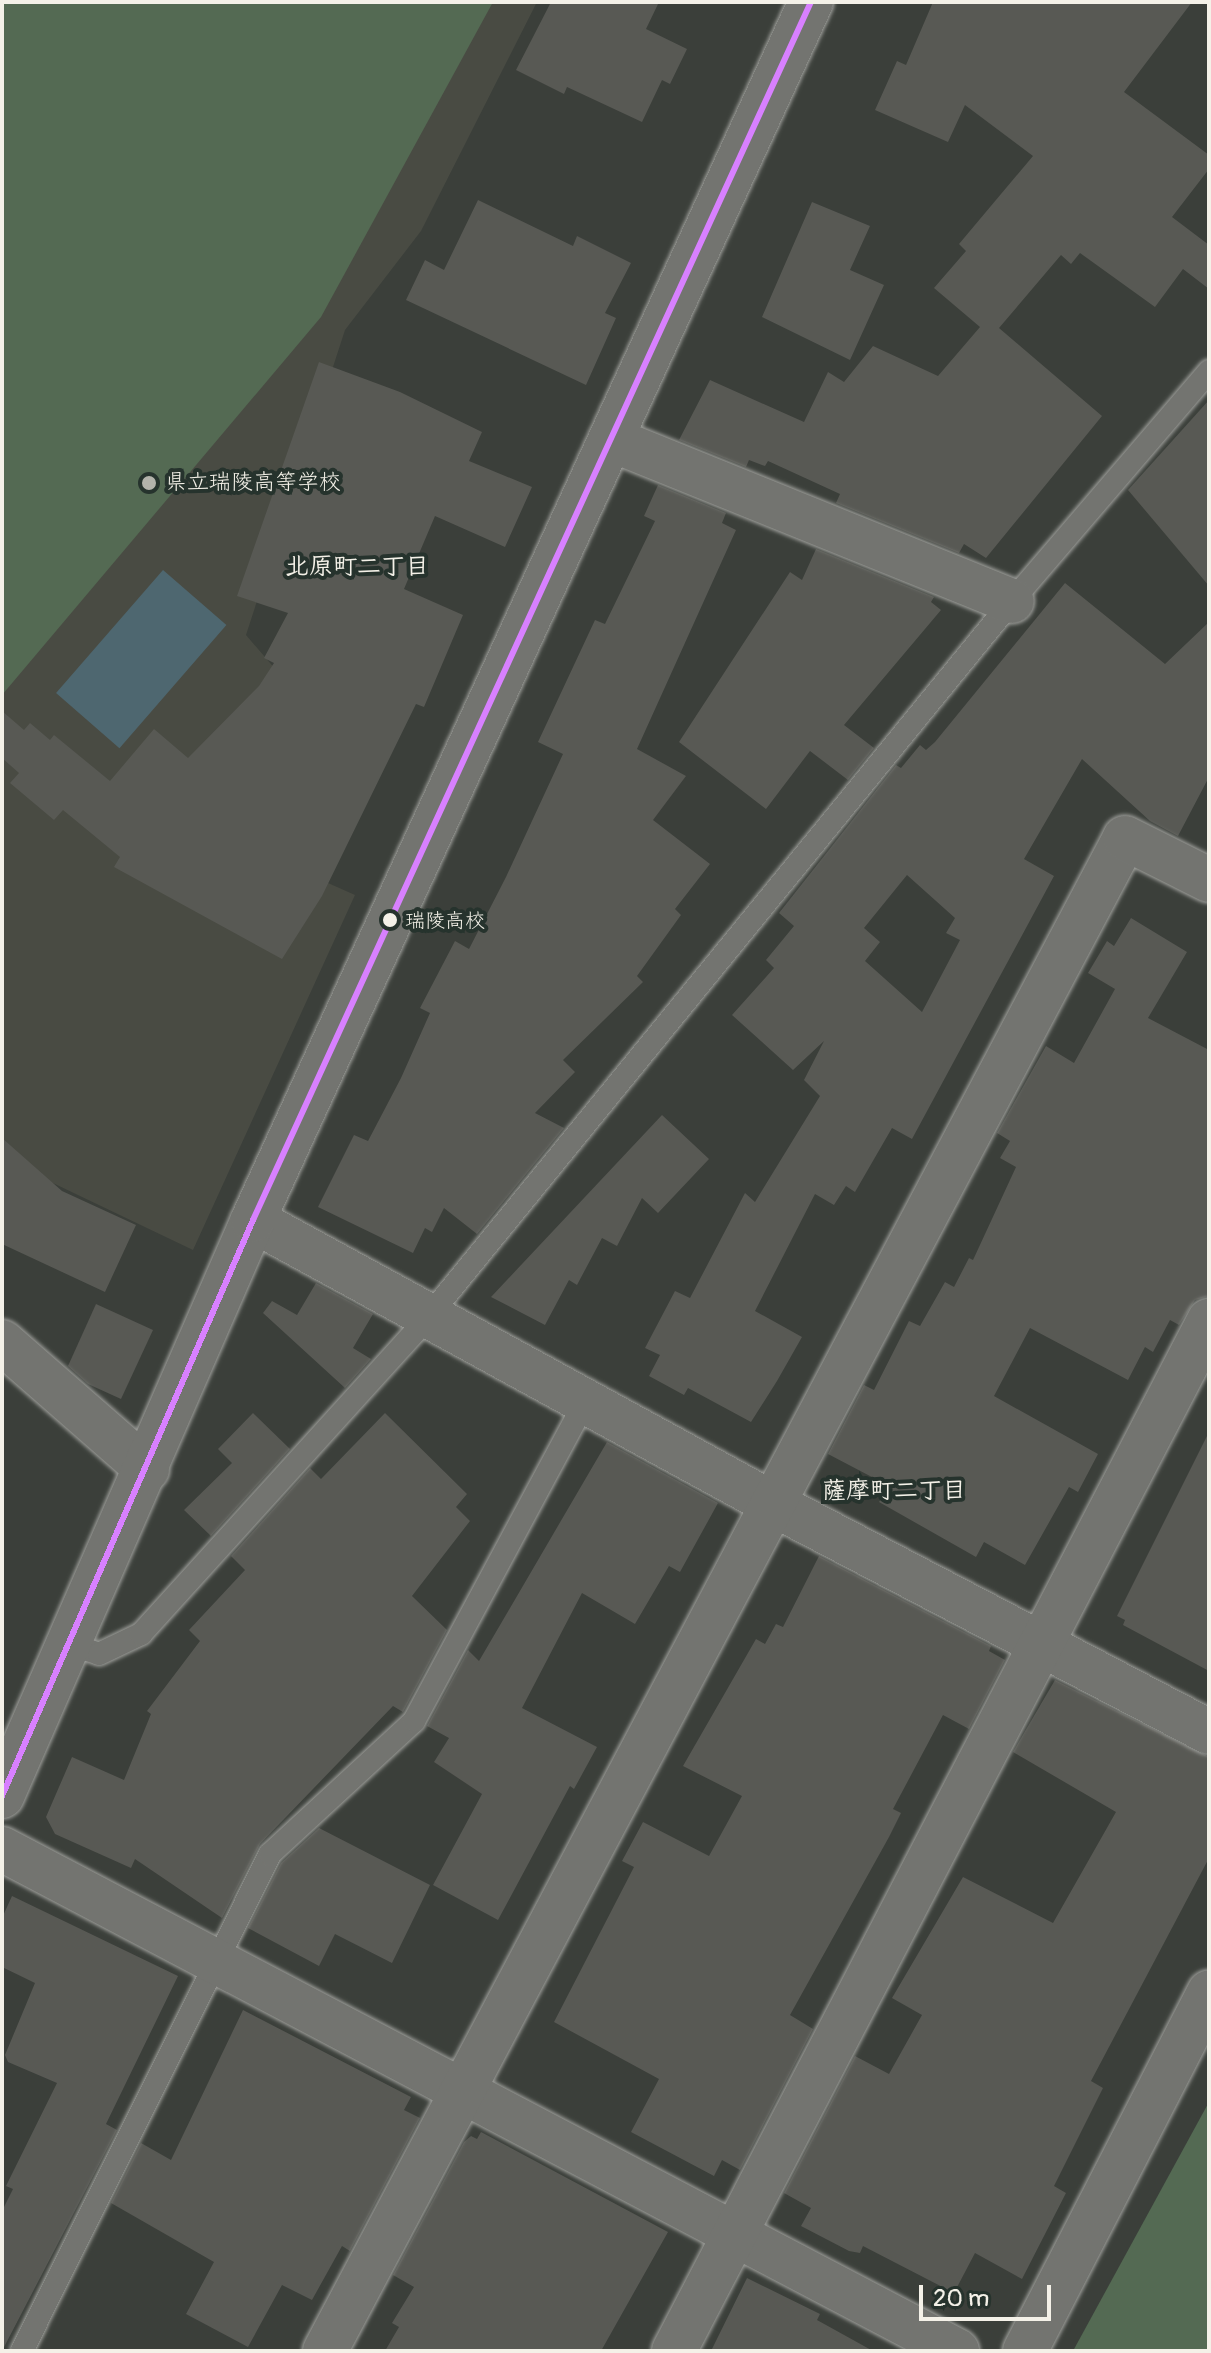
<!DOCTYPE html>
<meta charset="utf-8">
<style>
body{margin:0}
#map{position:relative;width:1211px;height:2353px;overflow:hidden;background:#3b3f3a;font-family:Pangolin,"Klee One",sans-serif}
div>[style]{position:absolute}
.built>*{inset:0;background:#494b43}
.green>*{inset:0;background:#546a53}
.water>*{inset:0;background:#4e6770;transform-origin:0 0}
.building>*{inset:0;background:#585954}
.roads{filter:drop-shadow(0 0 2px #9fa09c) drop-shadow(0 0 2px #9fa09c)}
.service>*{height:22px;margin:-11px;padding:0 11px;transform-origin:11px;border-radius:11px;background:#737470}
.minor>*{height:44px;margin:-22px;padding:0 22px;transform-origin:22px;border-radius:22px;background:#737470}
.tertiary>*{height:44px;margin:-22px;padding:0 22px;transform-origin:22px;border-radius:22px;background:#737470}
.bus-1>*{height:6px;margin:-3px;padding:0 3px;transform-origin:3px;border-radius:3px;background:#d880ff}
.dots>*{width:22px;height:22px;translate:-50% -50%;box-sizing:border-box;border:4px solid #26332d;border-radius:50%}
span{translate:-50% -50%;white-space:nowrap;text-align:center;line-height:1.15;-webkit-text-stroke:8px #26332d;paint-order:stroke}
.bus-label{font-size:20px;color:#f4f1e8}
.left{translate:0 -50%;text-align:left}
.poi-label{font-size:22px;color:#f4f1e8}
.neighbourhood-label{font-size:24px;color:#f4f1e8;font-weight:700}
.frame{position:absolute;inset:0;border:4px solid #f4f1e8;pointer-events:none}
.scale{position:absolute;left:919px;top:2285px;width:132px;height:36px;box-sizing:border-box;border:4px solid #f4f1e8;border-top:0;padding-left:10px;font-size:24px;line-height:28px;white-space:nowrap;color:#f4f1e8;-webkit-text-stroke:6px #26332d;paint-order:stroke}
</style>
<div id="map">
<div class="built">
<i style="clip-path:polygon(2px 2px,537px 2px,421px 231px,345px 330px,246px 635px,306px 705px,198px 825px,355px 895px,193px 1250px,34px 1174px,2px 1143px)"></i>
</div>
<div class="green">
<i style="clip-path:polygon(2px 2px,493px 2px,321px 317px,2px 695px)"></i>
<i style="clip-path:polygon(1209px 2102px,1209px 2351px,1073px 2351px)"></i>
</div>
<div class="water">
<i style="left:163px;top:570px;width:84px;height:163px;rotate:41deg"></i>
</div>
<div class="building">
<i style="clip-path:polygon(551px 2px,659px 2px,646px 29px,687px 49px,670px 84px,662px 80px,642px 122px,567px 87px,564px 94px,516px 70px)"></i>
<i style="clip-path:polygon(933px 2px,1192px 2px,1124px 92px,1209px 155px,1209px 169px,1172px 217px,1209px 245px,1209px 289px,1183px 269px,1155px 307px,1080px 253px,1071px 264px,1061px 255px,999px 328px,1102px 416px,986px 558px,964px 544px,959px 553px,836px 503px,840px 494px,768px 461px,765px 466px,749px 460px,746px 467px,679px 440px,710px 380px,804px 422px,828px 372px,844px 382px,873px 346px,938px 376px,980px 327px,934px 288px,966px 251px,959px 244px,1033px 156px,965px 105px,948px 142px,875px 110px,897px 61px,906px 65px)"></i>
<i style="clip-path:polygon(478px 200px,573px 246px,577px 236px,631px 263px,605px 313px,616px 318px,586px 385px,406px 300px,425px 260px,444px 270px)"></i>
<i style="clip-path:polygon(812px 202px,870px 226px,850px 270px,884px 285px,850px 360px,762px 317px)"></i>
<i style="clip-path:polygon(319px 362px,400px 392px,482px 432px,469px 461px,532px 487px,505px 547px,435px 516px,404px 589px,463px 615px,424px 707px,416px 704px,322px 896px,282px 959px,114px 867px,120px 857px,63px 810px,54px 820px,10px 783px,19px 773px,2px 758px,2px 711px,24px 730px,30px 723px,50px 740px,54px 735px,110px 781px,154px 729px,188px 758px,259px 686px,274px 663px,264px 658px,288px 613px,237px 596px)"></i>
<i style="clip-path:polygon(1209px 400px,1209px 586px,1128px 490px)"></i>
<i style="clip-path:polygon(658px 485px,726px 513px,722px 523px,736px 530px,637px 749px,686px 776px,653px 820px,710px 864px,675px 909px,681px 915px,637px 976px,643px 982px,563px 1060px,575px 1072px,535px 1113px,564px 1128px,477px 1234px,444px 1208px,432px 1232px,425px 1228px,413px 1253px,318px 1207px,354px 1135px,368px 1141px,401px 1078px,430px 1013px,420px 1008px,455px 941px,469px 949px,506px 877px,563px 754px,538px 742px,595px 620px,605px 624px,655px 521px,644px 516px)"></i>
<i style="clip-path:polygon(816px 549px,934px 597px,931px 602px,941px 610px,844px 725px,874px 748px,848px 780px,810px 751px,766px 809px,679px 742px,790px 572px,802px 580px)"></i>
<i style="clip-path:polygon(evenodd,1065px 583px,1165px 664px,1209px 622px,1209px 777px,1178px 836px,1150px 821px,1082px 759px,1024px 859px,1054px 876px,912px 1139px,892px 1128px,855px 1192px,846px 1186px,834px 1205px,815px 1194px,755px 1311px,802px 1337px,777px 1381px,751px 1422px,688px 1388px,684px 1395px,649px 1376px,660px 1355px,645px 1348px,675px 1291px,690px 1298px,745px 1193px,755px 1202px,820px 1096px,804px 1080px,824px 1041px,793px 1070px,732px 1015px,774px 968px,766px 960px,794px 926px,779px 913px,896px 765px,901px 768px,920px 745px,926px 750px,935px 742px,1065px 583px,907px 875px,955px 918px,946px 933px,960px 940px,922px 1012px,865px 961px,880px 942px,864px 928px,907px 875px)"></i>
<i style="clip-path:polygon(1131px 918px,1187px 952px,1148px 1018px,1209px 1050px,1209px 1296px,1195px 1300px,1179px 1325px,1170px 1320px,1153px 1352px,1145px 1347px,1128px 1380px,1030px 1328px,994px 1396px,1098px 1454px,1078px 1492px,1069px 1487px,1025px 1565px,984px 1542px,976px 1557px,879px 1502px,889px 1486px,828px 1454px,864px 1385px,874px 1390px,909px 1321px,920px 1326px,945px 1282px,954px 1287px,969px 1258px,973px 1260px,1016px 1167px,1000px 1158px,1010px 1141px,997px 1133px,1046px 1046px,1074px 1063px,1115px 989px,1088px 973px,1107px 941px,1114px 946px)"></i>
<i style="clip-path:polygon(662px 1115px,709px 1159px,658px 1213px,642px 1198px,617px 1246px,602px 1238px,577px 1285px,569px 1280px,545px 1325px,491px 1297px)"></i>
<i style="clip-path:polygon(2px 1138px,62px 1191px,136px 1225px,105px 1292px,2px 1244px)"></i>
<i style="clip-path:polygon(316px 1283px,373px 1314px,353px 1348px,371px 1359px,345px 1388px,263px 1313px,272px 1301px,297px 1315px)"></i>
<i style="clip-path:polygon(96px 1304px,153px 1330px,121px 1399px,88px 1384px,68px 1366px)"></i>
<i style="clip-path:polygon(253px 1413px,290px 1449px,211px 1536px,184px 1510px,232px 1463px,218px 1449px)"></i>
<i style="clip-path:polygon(385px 1413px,467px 1494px,456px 1507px,470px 1521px,412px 1596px,447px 1630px,403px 1712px,393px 1706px,260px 1844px,222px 1918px,135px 1859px,131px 1868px,55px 1834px,46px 1817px,72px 1757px,124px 1780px,151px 1714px,147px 1711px,200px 1641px,189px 1630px,245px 1570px,231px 1556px,310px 1468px,321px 1479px)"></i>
<i style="clip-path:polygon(1209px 1432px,1209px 1671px,1123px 1625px,1125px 1620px,1117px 1616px)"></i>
<i style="clip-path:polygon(607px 1442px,718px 1503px,680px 1572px,669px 1566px,635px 1624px,582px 1593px,522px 1708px,597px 1747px,574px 1789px,570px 1786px,498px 1920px,433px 1885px,482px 1794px,434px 1762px,449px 1738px,427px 1726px,468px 1650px,479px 1661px)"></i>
<i style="clip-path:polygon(819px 1556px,991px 1646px,989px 1651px,1005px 1660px,969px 1729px,943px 1715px,893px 1809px,901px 1813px,889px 1837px,790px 2015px,813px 2029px,740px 2170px,722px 2160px,714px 2176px,631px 2132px,659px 2079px,554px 2022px,634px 1867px,622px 1861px,643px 1822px,709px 1856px,742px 1796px,683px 1766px,756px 1639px,765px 1644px,776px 1624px,783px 1627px)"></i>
<i style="clip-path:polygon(1055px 1680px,1209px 1757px,1209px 1858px,1091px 2081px,1103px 2088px,1054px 2186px,1066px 2193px,1022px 2279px,975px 2253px,954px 2293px,863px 2246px,860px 2253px,849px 2251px,801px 2226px,811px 2208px,784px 2193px,855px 2056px,889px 2074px,922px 2015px,892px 1998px,963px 1877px,1053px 1923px,1116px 1812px,1013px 1752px)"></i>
<i style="clip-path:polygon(319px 1828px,430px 1885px,392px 1963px,335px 1934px,319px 1966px,248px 1928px,281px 1863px)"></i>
<i style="clip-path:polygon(12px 1896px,178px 1976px,106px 2124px,117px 2130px,2px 2351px,2px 2211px,13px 2189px,6px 2186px,57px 2083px,8px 2062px,5px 2055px,35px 1983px,2px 1967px,2px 1918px)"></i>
<i style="clip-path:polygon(243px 2010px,411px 2097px,404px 2110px,420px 2118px,350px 2251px,342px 2246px,312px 2300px,282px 2285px,248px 2347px,186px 2314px,214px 2262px,111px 2203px,141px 2143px,171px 2160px)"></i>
<i style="clip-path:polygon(481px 2132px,668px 2232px,601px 2351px,385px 2351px,399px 2327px,392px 2323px,414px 2287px,393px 2275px,464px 2142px,471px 2136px,477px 2139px)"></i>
<i style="clip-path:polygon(747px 2278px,820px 2314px,817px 2320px,873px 2351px,711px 2351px)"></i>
</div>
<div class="roads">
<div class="service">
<i style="left:72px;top:1645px;width:28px;rotate:18deg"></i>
<i style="left:99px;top:1654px;width:47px;rotate:-25.5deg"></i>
<i style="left:141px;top:1634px;width:429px;rotate:-47.8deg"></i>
<i style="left:429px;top:1316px;width:923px;rotate:-50.81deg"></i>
<i style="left:1012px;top:601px;width:303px;rotate:-49.4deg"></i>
<i style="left:22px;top:2351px;width:555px;rotate:-63.48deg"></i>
<i style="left:270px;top:1854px;width:196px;rotate:-42.7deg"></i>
<i style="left:414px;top:1721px;width:362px;rotate:-61.8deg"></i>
</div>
<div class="minor">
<i style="left:613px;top:440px;width:430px;rotate:22deg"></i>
<i style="left:253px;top:1220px;width:592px;rotate:28.64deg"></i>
<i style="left:773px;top:1504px;width:492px;rotate:27.6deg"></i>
<i style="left:2px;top:1342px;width:193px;rotate:41.2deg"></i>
<i style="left:2px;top:1849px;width:1079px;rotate:27.73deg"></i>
<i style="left:325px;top:2351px;width:1711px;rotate:-62.13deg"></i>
<i style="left:1125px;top:838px;width:94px;rotate:26.6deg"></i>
<i style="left:674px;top:2351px;width:1161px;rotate:-62.55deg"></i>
<i style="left:1025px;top:2351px;width:403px;rotate:-62.8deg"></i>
</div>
<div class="tertiary">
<i style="left:2px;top:1796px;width:628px;rotate:-66.45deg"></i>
<i style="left:253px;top:1220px;width:1340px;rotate:-65.39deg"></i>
</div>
</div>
<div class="bus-1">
<i style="left:2px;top:1796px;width:628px;rotate:-66.45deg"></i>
<i style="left:253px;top:1220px;width:1340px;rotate:-65.39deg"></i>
</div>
<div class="dots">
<i style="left:149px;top:483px;background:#b3b3ab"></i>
<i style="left:390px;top:920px;background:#f4f1e8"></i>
</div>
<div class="bus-label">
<span class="left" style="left:405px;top:920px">瑞陵高校</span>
</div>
<div class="poi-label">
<span class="left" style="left:165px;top:483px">県立瑞陵高等学校</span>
</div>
<div class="neighbourhood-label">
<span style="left:357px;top:567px">北原町二丁目</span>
<span style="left:894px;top:1491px">薩摩町二丁目</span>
</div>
<div class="frame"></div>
<div class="scale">20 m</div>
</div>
